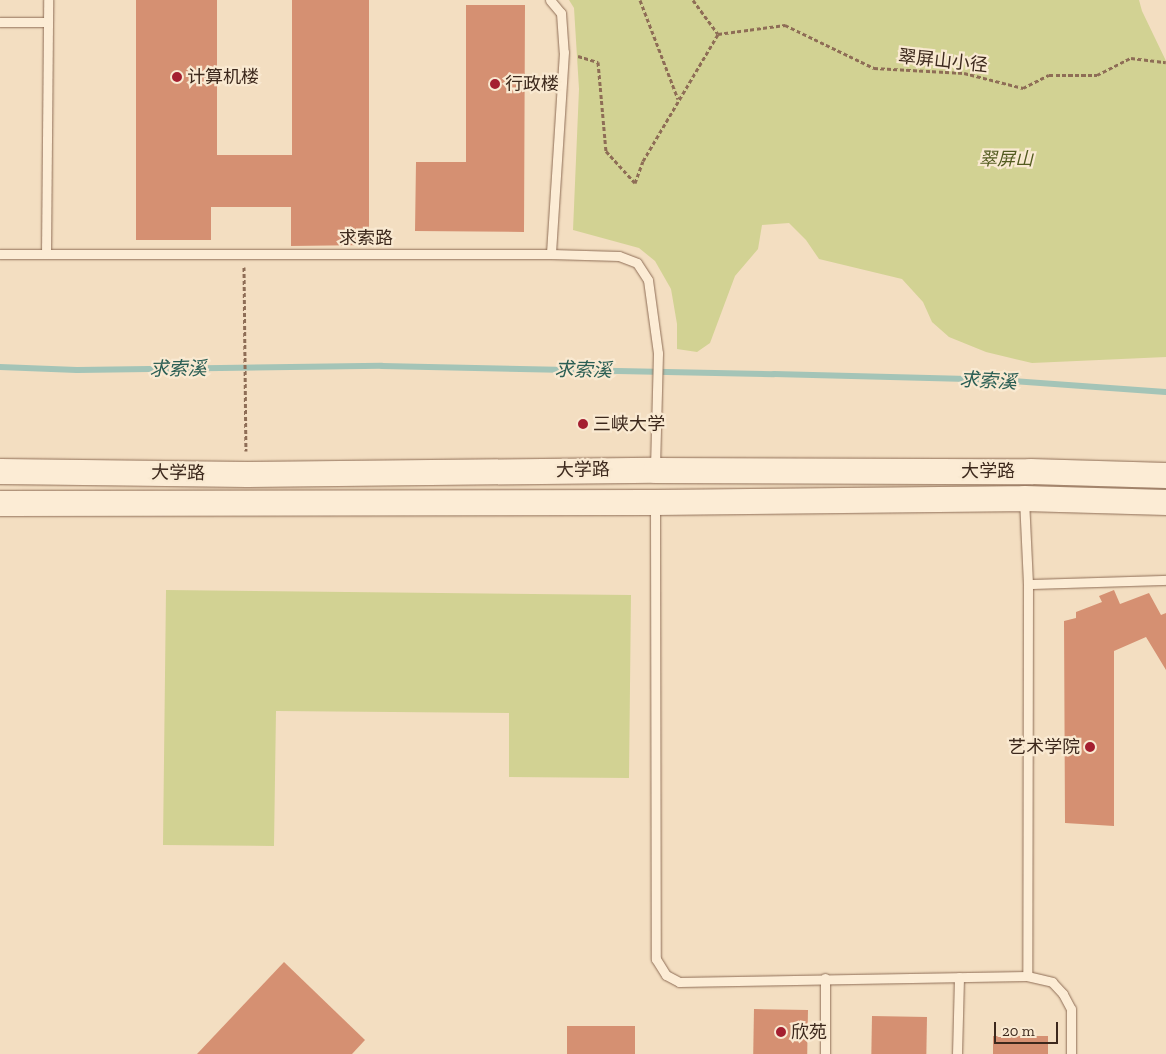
<!DOCTYPE html>
<meta charset="utf-8">
<style>
body{margin:0}
#map{position:relative;width:1166px;height:1054px;overflow:hidden;background:#f3dec1;font-family:"Zilla Slab","Noto Sans SC",serif}
div>[style]{position:absolute}
.green>*{inset:0;background:#d2d293}
.stream>*{height:6px;margin:-3px;padding:0 3px;transform-origin:3px;border-radius:3px;background:#a4c4b7}
.building>*{inset:0;background:#d59072;transform-origin:0 0}
.path>*{height:3px;margin-top:-1.5px;transform-origin:0;background:repeating-linear-gradient(90deg,#8e6d56 0 4px,transparent 0 6.5px)}
.roads{filter:drop-shadow(0 0 1px #8e6d56) drop-shadow(0 0 1px #8e6d56)}
.lane>*{height:9px;margin:-4.5px;padding:0 4.5px;transform-origin:4.5px;border-radius:4.5px;background:#fcecd5}
.secondary>*{height:25px;margin:-12.5px;padding:0 12.5px;transform-origin:12.5px;border-radius:12.5px;background:#fcecd5}
.dots>*{width:14px;height:14px;translate:-50% -50%;box-sizing:border-box;border:2px solid #f9e9d1;border-radius:50%}
span{translate:-50% -50%;white-space:nowrap;text-align:center;line-height:1.15;-webkit-text-stroke:4.5px #f9e9d1;paint-order:stroke}
.street-label{font-size:18px;color:#3c281c}
.poi-label{font-size:18px;color:#3c281c}
.left{translate:0 -50%;text-align:left}
.right{translate:-100% -50%;text-align:right}
.park-label{font-size:18px;color:#535b20;font-style:italic}
.water-label{font-size:19px;color:#2a5e54;font-style:italic}
.scale{position:absolute;left:994px;top:1022px;width:64px;height:22px;box-sizing:border-box;border:2px solid #3c281c;border-top:0;padding-left:6px;font-size:15px;line-height:18px;white-space:nowrap;color:#3c281c;-webkit-text-stroke:4px #f9e9d1;paint-order:stroke}
</style>
<div id="map">
<div class="green">
<i style="clip-path:polygon(569px 0,1139px 0,1142px 11px,1166px 61px,1166px 357px,1032px 363px,986px 352px,949px 337px,932px 322px,923px 302px,902px 279px,819px 259px,806px 240px,789px 223px,762px 225px,758px 249px,735px 276px,710px 343px,697px 352px,677px 349px,677px 324px,671px 289px,655px 261px,639px 248px,573px 230px,579px 89px,574px 8px)"></i>
<i style="clip-path:polygon(166px 590px,631px 595px,629px 778px,509px 777px,509px 713px,276px 711px,274px 846px,163px 845px)"></i>
</div>
<div class="stream">
<i style="left:0;top:367px;width:77px;rotate:2.2deg"></i>
<i style="left:77px;top:370px;width:305px;rotate:-0.8deg"></i>
<i style="left:382px;top:366px;width:392px;rotate:1.2deg"></i>
<i style="left:774px;top:374px;width:223px;rotate:1.5deg"></i>
<i style="left:997px;top:380px;width:169px;rotate:4.1deg"></i>
</div>
<div class="building">
<i style="clip-path:polygon(136px 0,217px 0,217px 155px,292px 155px,292px 0,369px 0,369px 245px,291px 246px,291px 207px,211px 207px,211px 240px,136px 240px)"></i>
<i style="clip-path:polygon(466px 5px,525px 5px,524px 232px,415px 231px,416px 162px,466px 162px)"></i>
<i style="clip-path:polygon(1114px 590px,1120px 604px,1149px 593px,1161px 615px,1166px 613px,1166px 670px,1146px 637px,1114px 651px,1114px 826px,1065px 823px,1064px 621px,1076px 618px,1076px 612px,1102px 602px,1099px 596px)"></i>
<i style="clip-path:polygon(284px 962px,365px 1040px,352px 1054px,197px 1054px)"></i>
<i style="left:754px;top:1009px;width:54px;height:45px;rotate:1deg"></i>
<i style="left:872px;top:1016px;width:55px;height:38px;rotate:1deg"></i>
<i style="left:567px;top:1026px;width:68px;height:28px"></i>
<i style="left:993px;top:1036px;width:55px;height:18px"></i>
</div>
<div class="path">
<i style="left:640px;top:0;width:106px;rotate:69deg"></i>
<i style="left:693px;top:0;width:42px;rotate:53.7deg"></i>
<i style="left:578px;top:56px;width:21px;rotate:17deg"></i>
<i style="left:598px;top:62px;width:89px;rotate:84.9deg"></i>
<i style="left:606px;top:151px;width:43px;rotate:47.8deg"></i>
<i style="left:635px;top:183px;width:23px;rotate:-70deg"></i>
<i style="left:643px;top:161px;width:147px;rotate:-59.4deg"></i>
<i style="left:718px;top:34px;width:68px;rotate:-7.7deg"></i>
<i style="left:785px;top:25px;width:99px;rotate:25.8deg"></i>
<i style="left:874px;top:68px;width:90px;rotate:3.2deg"></i>
<i style="left:964px;top:73px;width:61px;rotate:14.3deg"></i>
<i style="left:1023px;top:88px;width:29px;rotate:-27deg"></i>
<i style="left:1049px;top:75px;width:48px"></i>
<i style="left:1097px;top:75px;width:38px;rotate:-27deg"></i>
<i style="left:1131px;top:58px;width:35px;rotate:7deg"></i>
<i style="left:244px;top:267px;width:184px;rotate:89.4deg"></i>
</div>
<div class="roads">
<div class="lane">
<i style="left:550px;top:0;width:17px;rotate:50deg"></i>
<i style="left:561px;top:13px;width:39px;rotate:86deg"></i>
<i style="left:564px;top:52px;width:202px;rotate:93.7deg"></i>
<i style="left:0;top:22px;width:48px"></i>
<i style="left:0;top:254px;width:551px"></i>
<i style="left:551px;top:254px;width:68px;rotate:1.7deg"></i>
<i style="left:619px;top:256px;width:19px;rotate:21deg"></i>
<i style="left:637px;top:263px;width:20px;rotate:57deg"></i>
<i style="left:648px;top:280px;width:74px;rotate:82.2deg"></i>
<i style="left:658px;top:353px;width:115px;rotate:91.5deg"></i>
<i style="left:46px;top:254px;width:254px;rotate:-89.5deg"></i>
<i style="left:1024px;top:499px;width:85px;rotate:87.3deg"></i>
<i style="left:1028px;top:584px;width:392px;rotate:90.1deg"></i>
<i style="left:655px;top:504px;width:455px;rotate:89.9deg"></i>
<i style="left:656px;top:959px;width:19px;rotate:58deg"></i>
<i style="left:666px;top:975px;width:15px;rotate:28deg"></i>
<i style="left:679px;top:982px;width:348px;rotate:-1deg"></i>
<i style="left:1027px;top:976px;width:26px;rotate:13deg"></i>
<i style="left:1052px;top:982px;width:16px;rotate:47deg"></i>
<i style="left:1063px;top:994px;width:17px;rotate:62deg"></i>
<i style="left:1071px;top:1009px;width:45px;rotate:90deg"></i>
<i style="left:1028px;top:584px;width:138px;rotate:-1.7deg"></i>
<i style="left:825px;top:1054px;width:76px;rotate:-90deg"></i>
<i style="left:957px;top:1054px;width:77px;rotate:-88.5deg"></i>
</div>
<div class="secondary">
<i style="left:0;top:471px;width:247px;rotate:0.7deg"></i>
<i style="left:247px;top:474px;width:408px;rotate:-0.6deg"></i>
<i style="left:655px;top:470px;width:375px;rotate:0.2deg"></i>
<i style="left:1030px;top:471px;width:136px;rotate:1.7deg"></i>
<i style="left:0;top:503px;width:655px;rotate:-0.09deg"></i>
<i style="left:655px;top:502px;width:369px;rotate:-0.6deg"></i>
<i style="left:1024px;top:498px;width:142px;rotate:1.6deg"></i>
</div>
</div>
<div class="dots">
<i style="left:177px;top:77px;background:#a41f30"></i>
<i style="left:495px;top:84px;background:#a41f30"></i>
<i style="left:583px;top:424px;background:#a41f30"></i>
<i style="left:1090px;top:747px;background:#a41f30"></i>
<i style="left:781px;top:1032px;background:#a41f30"></i>
</div>
<div class="street-label">
<span style="left:943px;top:61px;rotate:6deg">翠屏山小径</span>
<span style="left:366px;top:238px">求索路</span>
<span style="left:583px;top:470px;rotate:-1deg">大学路</span>
<span style="left:988px;top:471px">大学路</span>
<span style="left:178px;top:473px;rotate:1deg">大学路</span>
</div>
<div class="poi-label">
<span class="left" style="left:187px;top:77px">计算机楼</span>
<span class="left" style="left:505px;top:84px">行政楼</span>
<span class="left" style="left:593px;top:424px">三峡大学</span>
<span class="right" style="left:1080px;top:747px">艺术学院</span>
<span class="left" style="left:791px;top:1032px">欣苑</span>
</div>
<div class="park-label">
<span style="left:1006px;top:159px">翠屏山</span>
</div>
<div class="water-label">
<span style="left:178px;top:369px;rotate:-1deg">求索溪</span>
<span style="left:583px;top:370px;rotate:1deg">求索溪</span>
<span style="left:988px;top:381px;rotate:3deg">求索溪</span>
</div>
<div class="scale">20 m</div>
</div>
